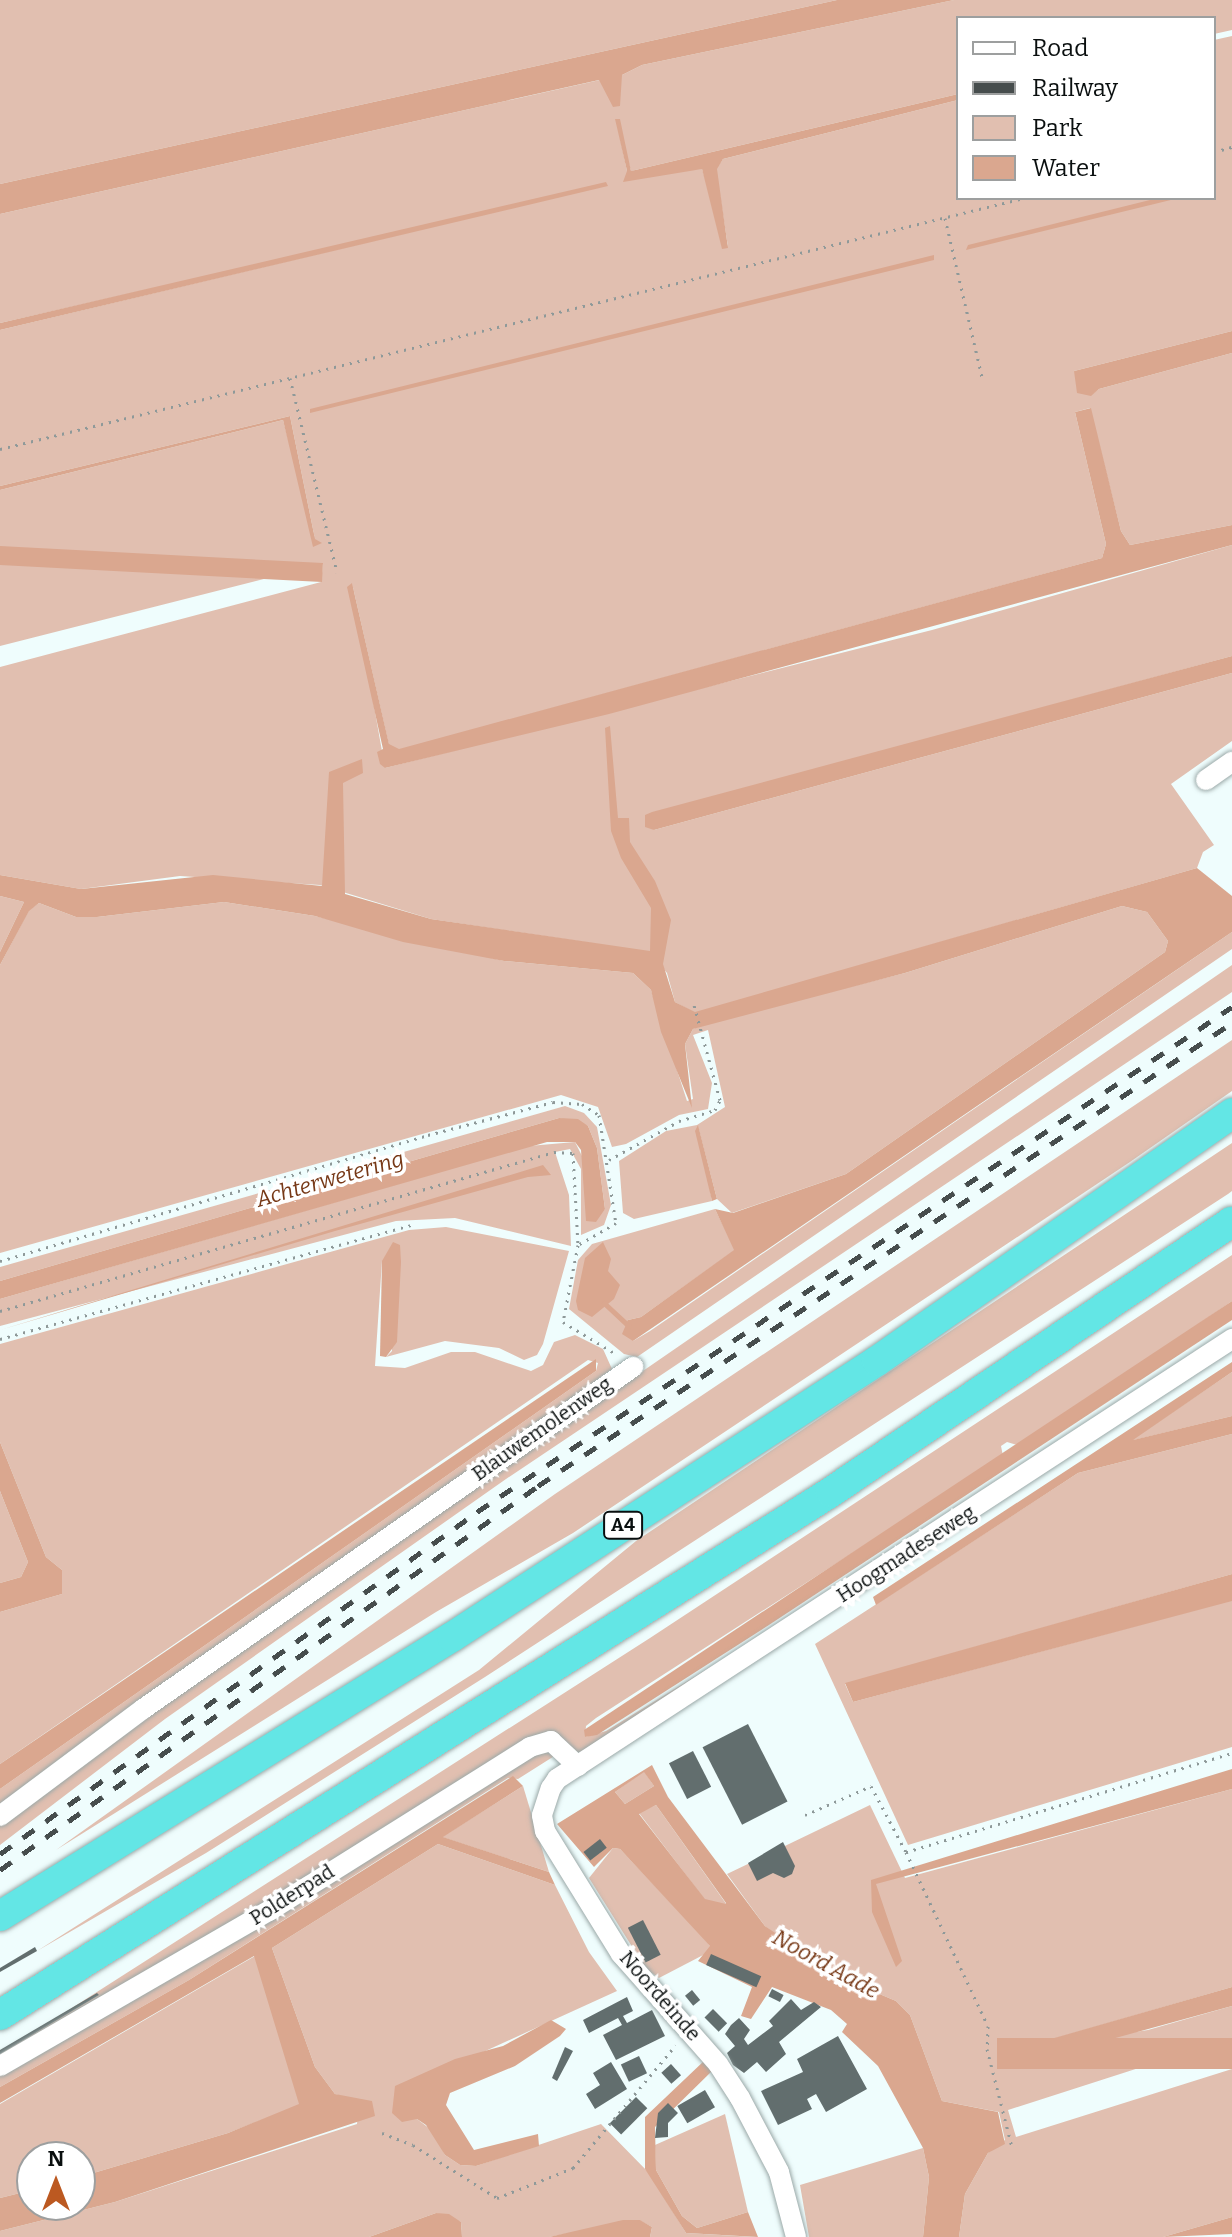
<!DOCTYPE html>
<style>
body{margin:0}
#map{position:relative;width:1232px;height:2237px;overflow:hidden;background:#effdfd;font-family:Bitter,serif}
div>[style]{position:absolute}
.green>*{inset:0;background:#e1bfb0}
.water>*{inset:0;background:#daa78f;transform-origin:0 0}
.stream>*{height:5px;margin:-2.5px;padding:0 2.5px;transform-origin:2.5px;border-radius:2.5px;background:#daa78f}
.building>*{inset:0;background:#626e6e;transform-origin:0 0}
.path>*{height:3px;margin-top:-1.5px;transform-origin:0;background:repeating-linear-gradient(90deg,#8e9999 0 2px,transparent 0 8px)}
.roads{filter:drop-shadow(0 0 2px #9ba9a8) drop-shadow(0 0 2px #9ba9a8)}
.minor>*{height:20px;margin:-10px;padding:0 10px;transform-origin:10px;border-radius:10px;background:#fff}
.highway>*{height:30px;margin:-15px;padding:0 15px;transform-origin:15px;border-radius:15px;background:#63e6e5}
.rail>*{height:5px;margin-top:-2.5px;transform-origin:0;background:repeating-linear-gradient(90deg,#464d4d 0 14px,transparent 0 28px)}
span{translate:-50% -50%;white-space:nowrap;text-align:center;line-height:1.15;-webkit-text-stroke:7px #fff;paint-order:stroke}
.shield-label span{padding:2px 6px;background:#fff;border:2px solid;border-radius:6px;-webkit-text-stroke-width:0}
.shield-label{font-size:18px;color:#0a0f0f;font-weight:700}
.street-label{font-size:20px;color:#0a0f0f}
.water-label{font-size:22px;color:#773917;font-style:italic}
.legend{position:absolute;left:956px;top:16px;width:260px;height:184px;box-sizing:border-box;background:#fff;border:2px solid #9d9f9f;margin:0;padding:10px 14px;list-style:none;font-size:24px;color:#0a0f0f}
.legend li{display:flex;align-items:center;gap:16px;height:40px}
.legend b{width:40px;border:2px solid #9d9f9f}
.north{position:absolute;left:16px;top:2141px;width:80px;height:80px;box-sizing:border-box;background:#fff;border:2px solid #9d9f9f;border-radius:50%;rotate:0deg;font-size:22px;font-weight:700;line-height:32px;text-align:center;color:#0a0f0f}
.north::after{content:'';display:block;margin:auto;width:28px;height:36px;background:#bc5921;clip-path:polygon(50% 0,100% 100%,50% 72%,0 100%)}
</style>
<div id="map">
<div class="green">
<i style="clip-path:polygon(0 0,837px 0,0 184px)"></i>
<i style="clip-path:polygon(954px 0,1232px 0,1232px 30px,1214px 34px,1214px 18px,958px 18px,958px 94px,631px 171px,616px 119px,627px 171px,702px 169px,728px 247px,716px 169px,723px 159px,958px 100px,958px 198px,1214px 198px,1214px 40px,1232px 36px,1232px 331px,1074px 371px,1091px 395px,1099px 389px,1232px 353px,1232px 525px,1130px 545px,1121px 531px,1090px 408px,1075px 412px,1106px 544px,1102px 558px,399px 750px,389px 745px,352px 583px,385px 768px,932px 630px,1232px 545px,1232px 656px,645px 816px,654px 830px,1232px 673px,1232px 741px,1171px 784px,1214px 845px,1203px 852px,1197px 868px,695px 1013px,675px 1002px,667px 973px,650px 952px,431px 919px,320px 885px,180px 876px,81px 889px,0 875px,0 667px,321px 582px,323px 564px,0 646px,0 490px,283px 420px,315px 539px,290px 416px,0 486px,0 330px,607px 185px,0 323px,0 214px,622px 75px,642px 65px)"></i>
<i style="clip-path:polygon(0 896px,24px 902px,0 952px)"></i>
<i style="clip-path:polygon(224px 902px,315px 916px,504px 961px,633px 973px,651px 990px,687px 1101px,693px 1099px,685px 1044px,693px 1029px,707px 1023px,905px 973px,1122px 906px,1147px 912px,1168px 941px,1165px 952px,846px 1174px,732px 1213px,717px 1199px,698px 1126px,712px 1201px,634px 1219px,623px 1213px,619px 1161px,666px 1131px,697px 1125px,725px 1107px,708px 1030px,693px 1035px,712px 1083px,708px 1109px,679px 1115px,626px 1144px,612px 1147px,598px 1107px,561px 1095px,0 1253px,0 965px,29px 910px,39px 903px,76px 917px,97px 917px)"></i>
<i style="clip-path:polygon(1232px 932px,1232px 949px,637px 1357px,624px 1354px,569px 1309px,578px 1260px,592px 1244px,715px 1209px,735px 1250px,641px 1317px,628px 1320px,633px 1341px,650px 1331px)"></i>
<i style="clip-path:polygon(1232px 965px,1232px 992px,506px 1479px,165px 1719px,0 1845px,0 1824px,154px 1708px)"></i>
<i style="clip-path:polygon(1232px 1040px,1232px 1091px,1130px 1162px,573px 1533px,436px 1612px,56px 1850px,555px 1494px)"></i>
<i style="clip-path:polygon(565px 1106px,584px 1113px,597px 1127px,611px 1205px,604px 1225px,581px 1235px,581px 1169px,570px 1149px,555px 1152px,569px 1195px,571px 1246px,455px 1218px,396px 1221px,0 1326px,0 1299px,529px 1146px,575px 1142px,586px 1164px,586px 1220px,605px 1209px,597px 1148px,588px 1126px,559px 1118px,0 1281px,0 1267px)"></i>
<i style="clip-path:polygon(1232px 1143px,1232px 1191px,1228px 1194px,485px 1677px,206px 1853px,37px 1951px,479px 1670px,636px 1541px)"></i>
<i style="clip-path:polygon(446px 1227px,569px 1251px,543px 1344px,537px 1355px,524px 1360px,499px 1348px,445px 1341px,386px 1357px,392px 1351px,382px 1261px,375px 1366px,405px 1368px,451px 1352px,475px 1352px,531px 1371px,543px 1365px,554px 1342px,575px 1335px,603px 1349px,612px 1369px,0 1807px,0 1789px,596px 1371px,598px 1363px,588px 1360px,0 1764px,0 1612px,62px 1594px,62px 1570px,46px 1557px,0 1442px,0 1344px,409px 1230px)"></i>
<i style="clip-path:polygon(1232px 1255px,1232px 1301px,1021px 1446px,1007px 1442px,1001px 1446px,1003px 1456px,596px 1718px,586px 1726px,585px 1737px,606px 1731px,789px 1619px,579px 1754px,567px 1748px,518px 1779px,508px 1778px,189px 1980px,0 2087px,0 2054px,650px 1638px)"></i>
<i style="clip-path:polygon(1232px 1372px,1232px 1416px,1130px 1441px)"></i>
<i style="clip-path:polygon(1232px 1434px,1232px 1574px,845px 1684px,853px 1702px,1232px 1600px,1232px 1747px,908px 1845px,815px 1644px,1078px 1473px)"></i>
<i style="clip-path:polygon(0 1491px,28px 1562px,21px 1577px,0 1583px)"></i>
<i style="clip-path:polygon(644px 1771px,654px 1786px,625px 1804px,615px 1792px)"></i>
<i style="clip-path:polygon(523px 1786px,549px 1872px,442px 1837px)"></i>
<i style="clip-path:polygon(1232px 1789px,1232px 1987px,1012px 2051px,1148px 2030px,1232px 2006px,1232px 2038px,1008px 2110px,1016px 2137px,1232px 2069px,1232px 2217px,1163px 2237px,959px 2237px,965px 2194px,988px 2153px,1005px 2140px,999px 2112px,942px 2101px,910px 2015px,896px 2001px,837px 1976px,794px 1950px,765px 1926px,727px 1874px,870px 1805px,905px 1878px)"></i>
<i style="clip-path:polygon(656px 1805px,727px 1905px,705px 1900px,639px 1813px)"></i>
<i style="clip-path:polygon(438px 1844px,555px 1885px,589px 1952px,617px 1991px,481px 2053px,417px 2119px,434px 2132px,445px 2155px,460px 2165px,476px 2166px,601px 2124px,649px 2173px,686px 2233px,755px 2237px,650px 2237px,652px 2227px,639px 2220px,549px 2237px,462px 2237px,461px 2222px,436px 2213px,369px 2237px,0 2237px,0 2231px,115px 2202px,357px 2124px,359px 2102px,335px 2094px,315px 2067px,272px 1948px)"></i>
<i style="clip-path:polygon(613px 1848px,620px 1849px,702px 1936px,711px 1947px,707px 1953px,659px 1978px,646px 1969px,589px 1878px)"></i>
<i style="clip-path:polygon(255px 1956px,300px 2105px,228px 2133px,80px 2177px,80px 2157px,32px 2157px,32px 2190px,0 2198px,0 2104px)"></i>
<i style="clip-path:polygon(725px 2114px,748px 2212px,697px 2228px,682px 2216px,656px 2170px,655px 2145px)"></i>
<i style="clip-path:polygon(923px 2148px,929px 2177px,923px 2237px,809px 2237px,800px 2185px)"></i>
</div>
<div class="water">
<i style="clip-path:polygon(837px 0,954px 0,642px 65px,622px 75px,620px 106px,613px 107px,599px 80px,0 214px,0 184px)"></i>
<i style="clip-path:polygon(958px 94px,958px 100px,723px 159px,717px 169px,728px 248px,722px 249px,702px 169px,623px 182px,627px 171px,615px 119px,620px 119px,631px 171px)"></i>
<i style="clip-path:polygon(606px 182px,608px 186px,0 330px,0 323px)"></i>
<i style="clip-path:polygon(1158px 198px,1179px 198px,966px 250px,968px 245px)"></i>
<i style="clip-path:polygon(934px 255px,934px 260px,310px 413px,310px 409px)"></i>
<i style="clip-path:polygon(1232px 331px,1232px 353px,1099px 389px,1091px 396px,1077px 393px,1074px 371px)"></i>
<i style="clip-path:polygon(1091px 408px,1121px 531px,1130px 545px,1232px 525px,1232px 545px,609px 714px,385px 768px,380px 764px,377px 752px,383px 749px,347px 587px,352px 583px,389px 744px,399px 749px,1102px 558px,1106px 544px,1075px 412px)"></i>
<i style="clip-path:polygon(290px 416px,315px 539px,322px 543px,313px 547px,283px 420px,0 490px,0 486px)"></i>
<i style="left:323px;top:563px;width:19px;height:333px;rotate:93deg"></i>
<i style="clip-path:polygon(1232px 656px,1232px 673px,654px 830px,645px 827px,645px 815px,652px 812px)"></i>
<i style="clip-path:polygon(610px 726px,618px 818px,629px 818px,630px 842px,655px 881px,671px 920px,663px 964px,675px 1002px,695px 1012px,1197px 868px,1232px 896px,1232px 932px,633px 1341px,622px 1334px,628px 1320px,641px 1317px,734px 1250px,715px 1209px,733px 1213px,846px 1174px,1165px 952px,1168px 941px,1147px 912px,1122px 906px,905px 973px,693px 1029px,685px 1044px,692px 1108px,661px 1032px,651px 990px,633px 973px,504px 961px,403px 942px,315px 916px,224px 902px,97px 917px,76px 917px,39px 903px,29px 911px,0 965px,0 952px,24px 902px,0 896px,0 875px,81px 889px,213px 875px,322px 886px,329px 772px,362px 759px,363px 773px,343px 783px,345px 894px,431px 919px,650px 951px,651px 908px,621px 858px,611px 831px,605px 728px)"></i>
<i style="clip-path:polygon(559px 1118px,578px 1119px,588px 1126px,597px 1148px,605px 1209px,596px 1222px,586px 1221px,581px 1150px,575px 1142px,547px 1142px,0 1299px,0 1281px)"></i>
<i style="clip-path:polygon(698px 1125px,717px 1199px,712px 1201px,695px 1131px)"></i>
<i style="clip-path:polygon(543px 1165px,551px 1175px,528px 1177px,335px 1231px,0 1330px)"></i>
<i style="clip-path:polygon(393px 1242px,400px 1245px,401px 1262px,397px 1342px,386px 1357px,380px 1356px,382px 1261px)"></i>
<i style="clip-path:polygon(603px 1242px,611px 1259px,608px 1271px,620px 1285px,614px 1299px,592px 1317px,578px 1310px,576px 1301px,585px 1258px)"></i>
<i style="clip-path:polygon(1232px 1301px,1232px 1320px,769px 1625px,597px 1735px,585px 1737px,584px 1730px)"></i>
<i style="clip-path:polygon(596px 1359px,596px 1371px,0 1789px,0 1764px)"></i>
<i style="clip-path:polygon(1232px 1362px,1232px 1372px,1133px 1440px,1232px 1416px,1232px 1434px,1078px 1473px,876px 1605px,873px 1597px)"></i>
<i style="clip-path:polygon(0 1442px,46px 1557px,62px 1570px,62px 1594px,0 1612px,0 1583px,21px 1577px,28px 1562px,0 1491px)"></i>
<i style="clip-path:polygon(1232px 1574px,1232px 1601px,853px 1702px,845px 1683px)"></i>
<i style="clip-path:polygon(evenodd,652px 1765px,668px 1797px,765px 1926px,837px 1976px,896px 2001px,910px 2015px,942px 2101px,998px 2112px,1005px 2144px,988px 2153px,965px 2194px,959px 2237px,923px 2237px,929px 2177px,923px 2148px,878px 2066px,842px 2032px,847px 2024px,831px 2010px,772px 1987px,751px 2019px,741px 2016px,752px 1987px,698px 1961px,710px 1946px,620px 1849px,613px 1848px,594px 1867px,557px 1824px,652px 1765px,644px 1772px,654px 1786px,625px 1804px,615px 1792px,644px 1772px,652px 1765px,656px 1805px,726px 1903px,726px 1904px,705px 1899px,639px 1814px,656px 1805px)"></i>
<i style="clip-path:polygon(1232px 1769px,1232px 1789px,876px 1884px,902px 1961px,896px 1967px,872px 1912px,871px 1880px)"></i>
<i style="clip-path:polygon(513px 1776px,523px 1786px,443px 1837px,549px 1872px,555px 1885px,438px 1844px,272px 1948px,315px 2067px,335px 2094px,372px 2101px,375px 2116px,115px 2202px,0 2231px,0 2198px,32px 2190px,32px 2205px,80px 2205px,80px 2177px,228px 2133px,299px 2104px,254px 1956px,0 2103px,0 2087px,189px 1980px)"></i>
<i style="clip-path:polygon(1232px 1987px,1232px 2006px,1017px 2065px,1008px 2056px,1023px 2047px)"></i>
<i style="clip-path:polygon(551px 2020px,566px 2029px,560px 2036px,515px 2066px,450px 2093px,446px 2105px,474px 2150px,538px 2134px,539px 2146px,476px 2166px,460px 2165px,445px 2155px,426px 2125px,417px 2119px,402px 2122px,392px 2113px,395px 2086px,455px 2059px,503px 2046px)"></i>
<i style="left:1232px;top:2038px;width:31px;height:235px;rotate:90deg"></i>
<i style="clip-path:polygon(705px 2060px,712px 2071px,655px 2127px,656px 2170px,682px 2216px,697px 2228px,748px 2212px,758px 2237px,686px 2233px,645px 2169px,645px 2117px)"></i>
<i style="clip-path:polygon(436px 2213px,449px 2214px,461px 2222px,462px 2237px,369px 2237px)"></i>
<i style="clip-path:polygon(1232px 2217px,1232px 2234px,1163px 2237px)"></i>
<i style="clip-path:polygon(623px 2220px,640px 2220px,652px 2227px,650px 2237px,549px 2237px)"></i>
</div>
<div class="stream">
<i style="left:604px;top:1303px;width:34px;rotate:43deg"></i>
</div>
<div class="building">
<i style="left:748px;top:1724px;width:87px;height:51px;rotate:63deg"></i>
<i style="left:693px;top:1751px;width:40px;height:27px;rotate:63deg"></i>
<i style="left:600px;top:1839px;width:11px;height:21px;rotate:52deg"></i>
<i style="clip-path:polygon(783px 1842px,795px 1866px,792px 1874px,784px 1878px,773px 1873px,757px 1881px,748px 1863px)"></i>
<i style="left:643px;top:1920px;width:39px;height:17px;rotate:63deg"></i>
<i style="clip-path:polygon(35px 1947px,37px 1951px,0 1972px,0 1968px)"></i>
<i style="left:711px;top:1954px;width:55px;height:12px;rotate:24deg"></i>
<i style="left:772px;top:1989px;width:13px;height:8px;rotate:27deg"></i>
<i style="left:692px;top:1990px;width:13px;height:9px;rotate:51deg"></i>
<i style="clip-path:polygon(97px 1993px,99px 1995px,0 2054px,0 2050px)"></i>
<i style="clip-path:polygon(627px 1997px,633px 2011px,623px 2016px,627px 2023px,652px 2010px,665px 2036px,616px 2060px,603px 2035px,622px 2025px,618px 2018px,589px 2033px,583px 2020px)"></i>
<i style="clip-path:polygon(791px 1999px,801px 2010px,814px 2002px,821px 2007px,779px 2042px,786px 2054px,766px 2072px,757px 2062px,744px 2073px,733px 2065px,727px 2053px,735px 2046px,725px 2034px,731px 2025px,739px 2018px,750px 2030px,744px 2039px,748px 2045px,773px 2026px,769px 2021px)"></i>
<i style="left:713px;top:2009px;width:20px;height:12px;rotate:45deg"></i>
<i style="clip-path:polygon(838px 2036px,867px 2089px,826px 2112px,816px 2094px,807px 2099px,812px 2109px,778px 2125px,761px 2091px,803px 2072px,797px 2059px)"></i>
<i style="clip-path:polygon(565px 2047px,573px 2051px,557px 2081px,552px 2078px)"></i>
<i style="left:639px;top:2056px;width:19px;height:20px;rotate:65deg"></i>
<i style="clip-path:polygon(611px 2062px,627px 2089px,595px 2109px,586px 2094px,600px 2085px,593px 2073px)"></i>
<i style="left:671px;top:2064px;width:15px;height:13px;rotate:48deg"></i>
<i style="left:705px;top:2090px;width:20px;height:32px;rotate:60deg"></i>
<i style="left:636px;top:2097px;width:16px;height:37px;rotate:45deg"></i>
<i style="clip-path:polygon(668px 2103px,678px 2113px,668px 2123px,668px 2137px,655px 2138px,658px 2113px)"></i>
</div>
<div class="path">
<i style="left:1214px;top:152px;width:19px;rotate:-16deg"></i>
<i style="left:945px;top:218px;width:167px;rotate:76.9deg"></i>
<i style="left:290px;top:378px;width:200px;rotate:76.4deg"></i>
<i style="left:0;top:449px;width:1054px;rotate:-13.77deg"></i>
<i style="left:609px;top:1160px;width:80px;rotate:-29.1deg"></i>
<i style="left:679px;top:1121px;width:38px;rotate:-17deg"></i>
<i style="left:715px;top:1110px;width:11px;rotate:-63deg"></i>
<i style="left:720px;top:1100px;width:98px;rotate:-105.3deg"></i>
<i style="left:0;top:1261px;width:446px;rotate:-16.4deg"></i>
<i style="left:428px;top:1135px;width:129px;rotate:-14.8deg"></i>
<i style="left:553px;top:1102px;width:29px;rotate:4deg"></i>
<i style="left:582px;top:1104px;width:20px;rotate:33deg"></i>
<i style="left:599px;top:1115px;width:109px;rotate:81.1deg"></i>
<i style="left:616px;top:1223px;width:44px;rotate:149.9deg"></i>
<i style="left:578px;top:1245px;width:78px;rotate:101deg"></i>
<i style="left:563px;top:1322px;width:62px;rotate:31.1deg"></i>
<i style="left:0;top:1311px;width:576px;rotate:-16.01deg"></i>
<i style="left:554px;top:1152px;width:19px;rotate:3deg"></i>
<i style="left:573px;top:1153px;width:92px;rotate:86.9deg"></i>
<i style="left:0;top:1339px;width:430px;rotate:-15.5deg"></i>
<i style="left:805px;top:1815px;width:72px;rotate:-23.7deg"></i>
<i style="left:871px;top:1786px;width:75px;rotate:62.1deg"></i>
<i style="left:906px;top:1852px;width:341px;rotate:-16.9deg"></i>
<i style="left:906px;top:1852px;width:192px;rotate:64.8deg"></i>
<i style="left:988px;top:2026px;width:23px;rotate:92deg"></i>
<i style="left:987px;top:2049px;width:101px;rotate:75.7deg"></i>
<i style="left:382px;top:2133px;width:33px;rotate:21deg"></i>
<i style="left:413px;top:2145px;width:99px;rotate:32.2deg"></i>
<i style="left:497px;top:2198px;width:82px;rotate:-21.5deg"></i>
<i style="left:573px;top:2168px;width:160px;rotate:-50.1deg"></i>
</div>
<div class="roads">
<div class="minor">
<i style="left:1206px;top:780px;width:32px;rotate:-35deg"></i>
<i style="left:0;top:1816px;width:179px;rotate:-36.8deg"></i>
<i style="left:143px;top:1709px;width:598px;rotate:-34.91deg"></i>
<i style="left:0;top:2066px;width:310px;rotate:-30deg"></i>
<i style="left:269px;top:1911px;width:308px;rotate:-32.1deg"></i>
<i style="left:530px;top:1747px;width:22px;rotate:-16deg"></i>
<i style="left:551px;top:1741px;width:37px;rotate:43deg"></i>
<i style="left:796px;top:2237px;width:67px;rotate:-104.7deg"></i>
<i style="left:779px;top:2172px;width:84px;rotate:-117.8deg"></i>
<i style="left:740px;top:2098px;width:40px;rotate:-122.9deg"></i>
<i style="left:718px;top:2064px;width:147px;rotate:-131.4deg"></i>
<i style="left:621px;top:1954px;width:145px;rotate:-121.7deg"></i>
<i style="left:545px;top:1831px;width:16px;rotate:-101deg"></i>
<i style="left:542px;top:1815px;width:28px;rotate:-72deg"></i>
<i style="left:551px;top:1788px;width:11px;rotate:-56deg"></i>
<i style="left:557px;top:1779px;width:806px;rotate:-33.1deg"></i>
</div>
<div class="highway">
<i style="left:0;top:1916px;width:531px;rotate:-31.69deg"></i>
<i style="left:452px;top:1637px;width:507px;rotate:-33deg"></i>
<i style="left:877px;top:1361px;width:433px;rotate:-34.9deg"></i>
<i style="left:0;top:2015px;width:982px;rotate:-32.18deg"></i>
<i style="left:831px;top:1492px;width:483px;rotate:-34deg"></i>
</div>
</div>
<div class="rail">
<i style="left:0;top:1854px;width:587px;rotate:-35.64deg"></i>
<i style="left:477px;top:1512px;width:908px;rotate:-33.78deg"></i>
<i style="left:0;top:1870px;width:661px;rotate:-35.52deg"></i>
<i style="left:538px;top:1486px;width:834px;rotate:-33.71deg"></i>
</div>
<div class="shield-label">
<span style="left:623px;top:1525px">A4</span>
</div>
<div class="street-label">
<span style="left:542px;top:1429px;rotate:-35deg">Blauwemolenweg</span>
<span style="left:906px;top:1554px;rotate:-33deg">Hoogmadeseweg</span>
<span style="left:292px;top:1895px;rotate:-32deg">Polderpad</span>
<span style="left:660px;top:1996px;rotate:49deg">Noordeinde</span>
</div>
<div class="water-label">
<span style="left:330px;top:1179px;rotate:-16deg">Achterwetering</span>
<span style="left:826px;top:1964px;rotate:29deg">Noord Aade</span>
</div>
<ul class="legend">
<li><b style="height:10px;background:#fff"></b>Road</li>
<li><b style="height:10px;background:#464d4d"></b>Railway</li>
<li><b style="height:22px;background:#e1bfb0"></b>Park</li>
<li><b style="height:22px;background:#daa78f"></b>Water</li>
</ul>
<div class="north">N</div>
</div>
